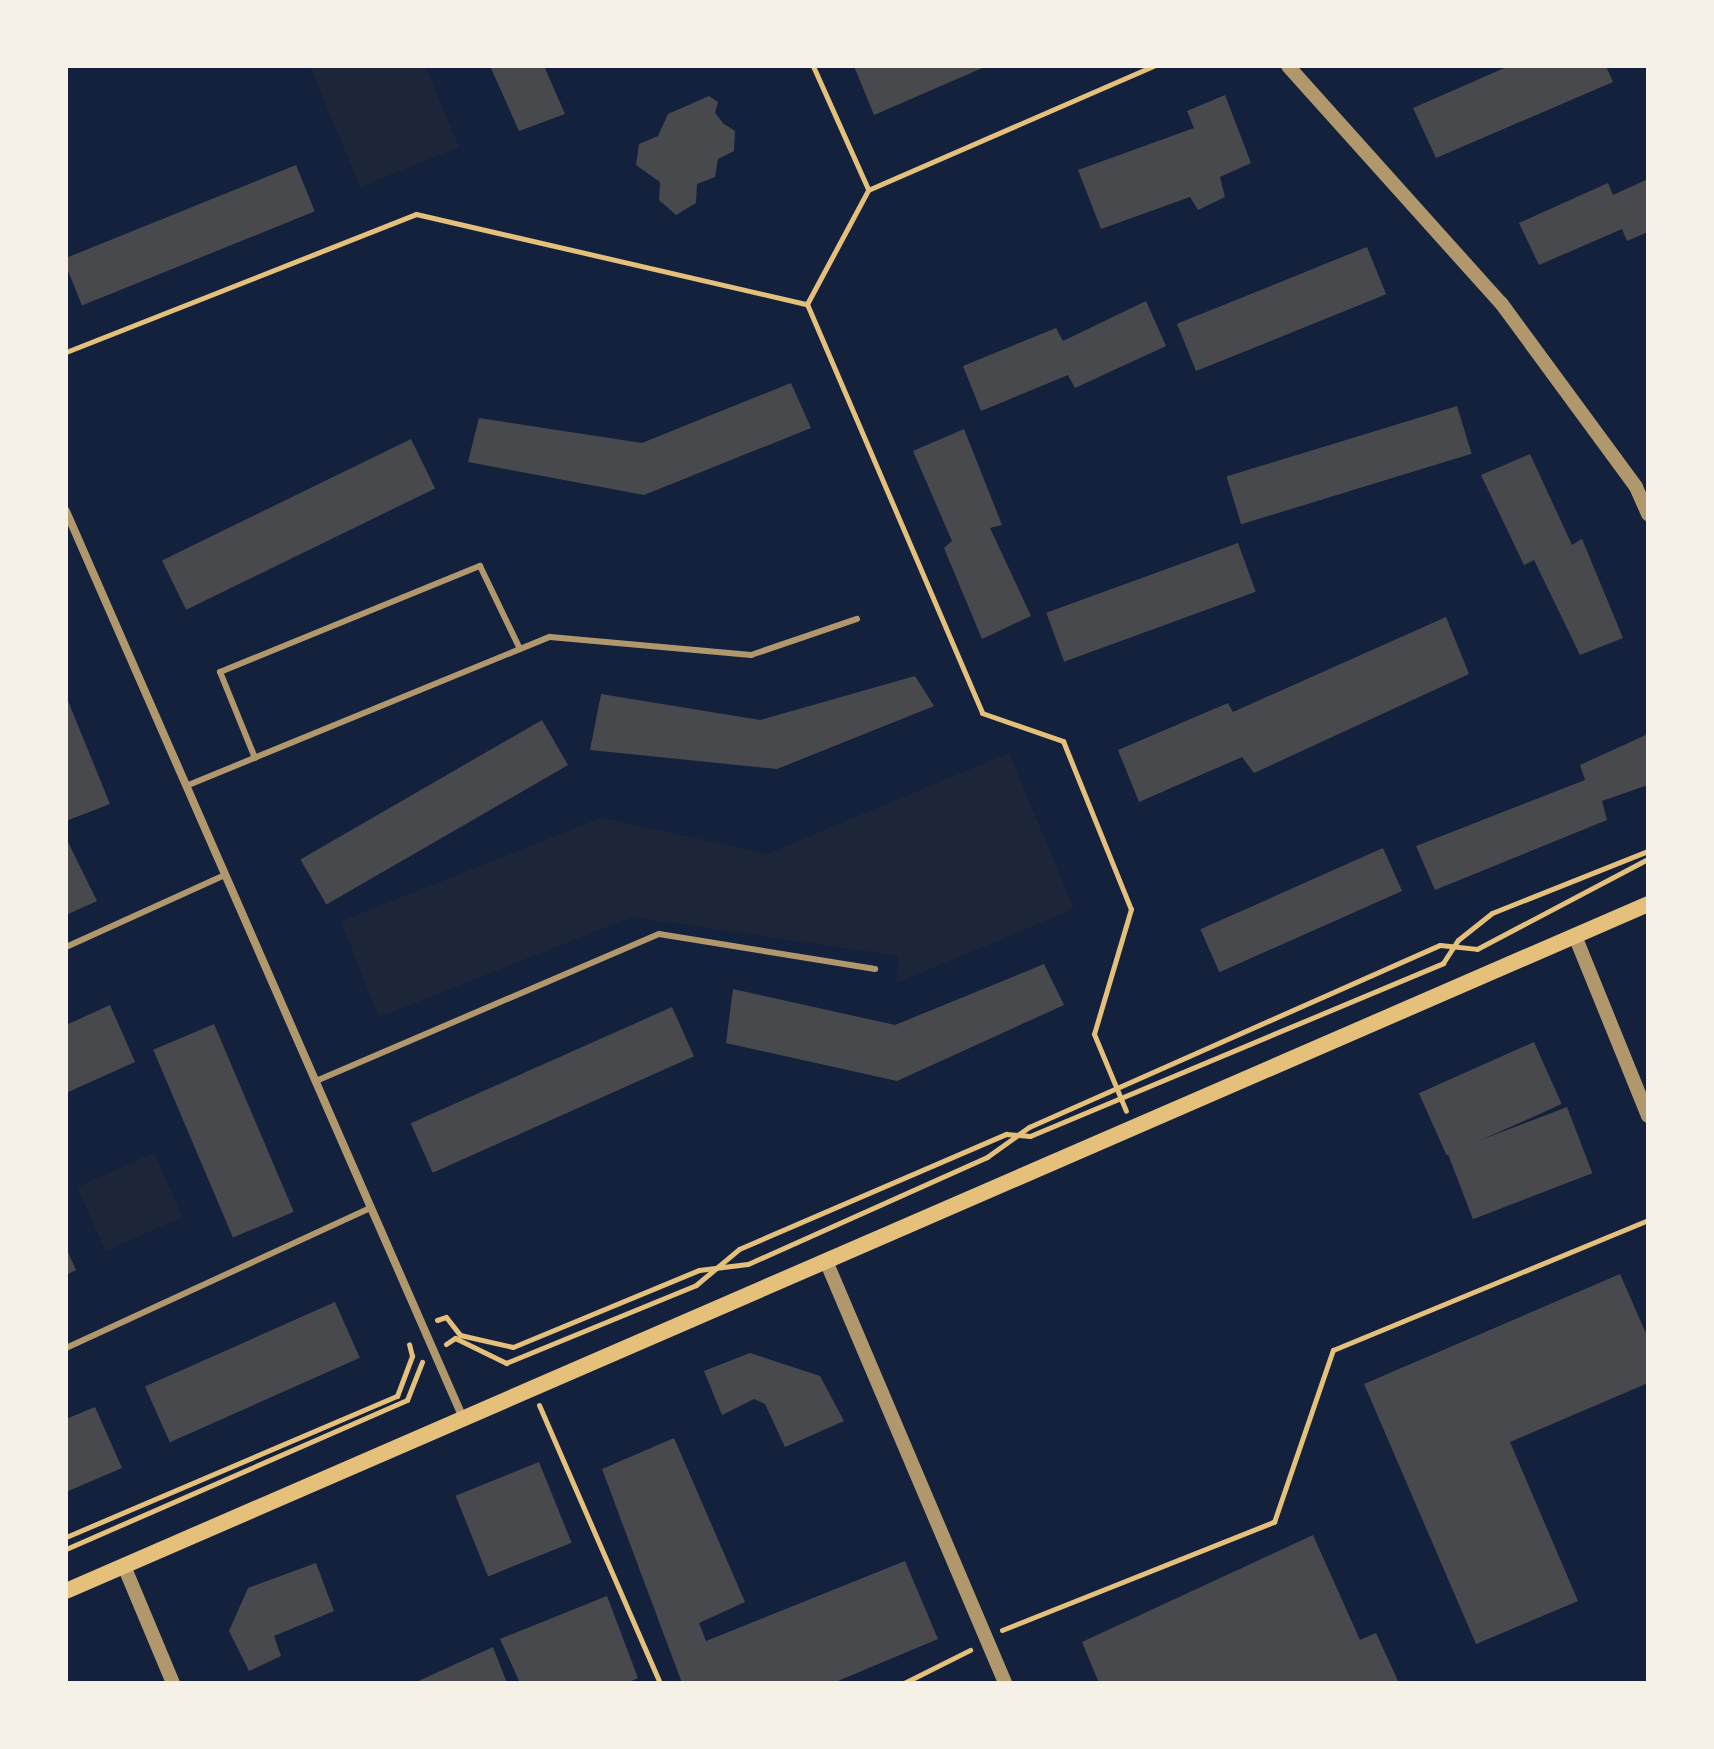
<!DOCTYPE html>
<style>
body{margin:0}
#map{position:relative;width:1714px;height:1749px;overflow:hidden;background:#14213d;font-family:"Noto Serif",serif}
div>[style]{position:absolute}
.green>*{inset:0;background:#1d2539;transform-origin:0 0}
.building>*{inset:0;background:#48494c;transform-origin:0 0}
.path>*{height:5px;margin:-2.5px;padding:0 2.5px;transform-origin:2.5px;border-radius:2.5px;background:#e5c07b}
.service>*{height:6px;margin:-3px;padding:0 3px;transform-origin:3px;border-radius:3px;background:#b1986c}
.minor>*{height:8px;margin:-4px;padding:0 4px;transform-origin:4px;border-radius:4px;background:#b1986c}
.tertiary>*{height:14px;margin:-7px;padding:0 7px;transform-origin:7px;border-radius:7px;background:#b1986c}
.secondary>*{height:16px;margin:-8px;padding:0 8px;transform-origin:8px;border-radius:8px;background:#e5c07b}
span{translate:-50% -50%;white-space:nowrap;text-align:center;line-height:1.15;-webkit-text-stroke:7px #f6f1e7;paint-order:stroke}
.frame{position:absolute;inset:0;border:68px solid #f6f1e7;pointer-events:none}
</style>
<div id="map">
<div class="green">
<i style="clip-path:polygon(310px 66px,425px 66px,459px 147px,360px 187px)"></i>
<i style="clip-path:polygon(1009px 753px,1074px 909px,896px 983px,899px 956px,632px 917px,379px 1017px,341px 921px,602px 818px,767px 854px)"></i>
<i style="left:154px;top:1153px;width:70px;height:84px;rotate:66deg"></i>
</div>
<div class="building">
<i style="clip-path:polygon(490px 66px,544px 66px,565px 114px,519px 131px)"></i>
<i style="clip-path:polygon(854px 66px,987px 66px,874px 115px)"></i>
<i style="clip-path:polygon(1509px 66px,1606px 66px,1613px 82px,1436px 158px,1413px 108px)"></i>
<i style="clip-path:polygon(1225px 95px,1251px 163px,1220px 177px,1225px 197px,1198px 210px,1190px 197px,1101px 229px,1078px 170px,1194px 128px,1187px 111px)"></i>
<i style="clip-path:polygon(709px 96px,718px 102px,715px 113px,724px 124px,735px 131px,734px 151px,718px 159px,715px 177px,697px 184px,696px 203px,676px 215px,659px 200px,660px 182px,636px 165px,639px 144px,658px 136px,668px 114px)"></i>
<i style="left:296px;top:165px;width:50px;height:251px;rotate:68deg"></i>
<i style="clip-path:polygon(1648px 179px,1648px 232px,1627px 241px,1622px 229px,1539px 265px,1519px 223px,1608px 183px,1613px 195px)"></i>
<i style="left:1367px;top:247px;width:51px;height:205px;rotate:68deg"></i>
<i style="clip-path:polygon(1146px 301px,1166px 346px,1075px 388px,1068px 375px,981px 411px,963px 366px,1056px 328px,1063px 341px)"></i>
<i style="clip-path:polygon(791px 383px,811px 428px,644px 495px,468px 462px,479px 418px,642px 443px)"></i>
<i style="left:1457px;top:406px;width:50px;height:241px;rotate:73deg"></i>
<i style="clip-path:polygon(964px 429px,1002px 525px,990px 528px,1031px 616px,982px 639px,944px 548px,952px 541px,913px 451px)"></i>
<i style="left:411px;top:439px;width:55px;height:277px;rotate:64deg"></i>
<i style="clip-path:polygon(1530px 454px,1572px 545px,1582px 539px,1623px 638px,1580px 655px,1534px 560px,1524px 565px,1481px 475px)"></i>
<i style="left:1238px;top:543px;width:52px;height:204px;rotate:70deg"></i>
<i style="clip-path:polygon(1446px 617px,1469px 674px,1254px 773px,1242px 757px,1139px 802px,1118px 750px,1228px 703px,1233px 712px)"></i>
<i style="clip-path:polygon(915px 676px,934px 706px,777px 769px,590px 750px,601px 694px,760px 720px)"></i>
<i style="clip-path:polygon(66px 696px,110px 804px,66px 821px)"></i>
<i style="left:542px;top:720px;width:52px;height:279px;rotate:60deg"></i>
<i style="clip-path:polygon(1648px 734px,1648px 785px,1602px 801px,1607px 820px,1435px 890px,1416px 846px,1585px 780px,1580px 765px)"></i>
<i style="clip-path:polygon(66px 838px,97px 901px,66px 915px)"></i>
<i style="left:1383px;top:848px;width:47px;height:200px;rotate:66deg"></i>
<i style="clip-path:polygon(1044px 964px,1064px 1005px,897px 1081px,726px 1043px,733px 989px,895px 1025px)"></i>
<i style="clip-path:polygon(110px 1005px,135px 1062px,66px 1093px,66px 1025px)"></i>
<i style="left:672px;top:1007px;width:54px;height:286px;rotate:66deg"></i>
<i style="left:214px;top:1024px;width:204px;height:66px;rotate:67deg"></i>
<i style="left:1534px;top:1042px;width:68px;height:126px;rotate:66deg"></i>
<i style="left:1567px;top:1107px;width:71px;height:128px;rotate:69deg"></i>
<i style="clip-path:polygon(66px 1248px,76px 1270px,66px 1275px)"></i>
<i style="clip-path:polygon(1620px 1274px,1648px 1338px,1648px 1383px,1510px 1442px,1578px 1601px,1476px 1644px,1364px 1384px)"></i>
<i style="left:335px;top:1302px;width:61px;height:208px;rotate:66deg"></i>
<i style="clip-path:polygon(750px 1353px,820px 1376px,844px 1421px,785px 1447px,765px 1404px,754px 1399px,722px 1415px,704px 1371px)"></i>
<i style="clip-path:polygon(95px 1407px,122px 1468px,66px 1492px,66px 1419px)"></i>
<i style="clip-path:polygon(674px 1438px,745px 1602px,699px 1623px,706px 1641px,905px 1561px,938px 1639px,833px 1683px,682px 1683px,602px 1469px)"></i>
<i style="left:539px;top:1462px;width:87px;height:90px;rotate:68deg"></i>
<i style="clip-path:polygon(1313px 1535px,1360px 1640px,1376px 1633px,1399px 1683px,1099px 1683px,1082px 1642px)"></i>
<i style="clip-path:polygon(316px 1563px,334px 1611px,274px 1636px,281px 1656px,249px 1671px,229px 1631px,248px 1588px)"></i>
<i style="clip-path:polygon(607px 1596px,638px 1678px,627px 1683px,520px 1683px,500px 1639px)"></i>
<i style="clip-path:polygon(493px 1647px,507px 1683px,414px 1683px)"></i>
</div>
<div class="path">
<i style="left:813px;top:66px;width:135px;rotate:65.9deg"></i>
<i style="left:807px;top:304px;width:129px;rotate:-61.8deg"></i>
<i style="left:868px;top:190px;width:311px;rotate:-23.5deg"></i>
<i style="left:66px;top:352px;width:376px;rotate:-21.5deg"></i>
<i style="left:416px;top:214px;width:401px;rotate:13deg"></i>
<i style="left:807px;top:304px;width:445px;rotate:66.8deg"></i>
<i style="left:982px;top:713px;width:86px;rotate:19.1deg"></i>
<i style="left:1063px;top:741px;width:181px;rotate:68deg"></i>
<i style="left:1131px;top:909px;width:130px;rotate:106.5deg"></i>
<i style="left:1094px;top:1034px;width:83px;rotate:67.4deg"></i>
<i style="left:437px;top:1320px;width:9px;rotate:-18deg"></i>
<i style="left:446px;top:1317px;width:23px;rotate:52deg"></i>
<i style="left:460px;top:1335px;width:54px;rotate:12.8deg"></i>
<i style="left:513px;top:1347px;width:201px;rotate:-22.5deg"></i>
<i style="left:699px;top:1270px;width:49px;rotate:-7deg"></i>
<i style="left:748px;top:1264px;width:262px;rotate:-24.1deg"></i>
<i style="left:987px;top:1157px;width:52px;rotate:-35.5deg"></i>
<i style="left:1029px;top:1127px;width:449px;rotate:-23.9deg"></i>
<i style="left:1440px;top:945px;width:37px;rotate:6deg"></i>
<i style="left:1477px;top:949px;width:193px;rotate:-27.8deg"></i>
<i style="left:446px;top:1344px;width:11px;rotate:-34deg"></i>
<i style="left:455px;top:1338px;width:57px;rotate:26.1deg"></i>
<i style="left:506px;top:1363px;width:205px;rotate:-22.3deg"></i>
<i style="left:696px;top:1285px;width:56px;rotate:-39.9deg"></i>
<i style="left:739px;top:1249px;width:291px;rotate:-23.3deg"></i>
<i style="left:1006px;top:1134px;width:24px;rotate:5deg"></i>
<i style="left:1030px;top:1136px;width:448px;rotate:-22.7deg"></i>
<i style="left:1443px;top:963px;width:27px;rotate:-57deg"></i>
<i style="left:1458px;top:940px;width:43px;rotate:-38.5deg"></i>
<i style="left:1492px;top:913px;width:168px;rotate:-21.7deg"></i>
<i style="left:539px;top:1405px;width:303px;rotate:66.5deg"></i>
<i style="left:66px;top:1537px;width:360px;rotate:-23.1deg"></i>
<i style="left:397px;top:1396px;width:43px;rotate:-69.4deg"></i>
<i style="left:412px;top:1356px;width:12px;rotate:-104deg"></i>
<i style="left:66px;top:1549px;width:372px;rotate:-23.6deg"></i>
<i style="left:407px;top:1400px;width:41px;rotate:-68.5deg"></i>
<i style="left:1002px;top:1630px;width:293px;rotate:-21.7deg"></i>
<i style="left:1274px;top:1522px;width:182px;rotate:-71.1deg"></i>
<i style="left:1333px;top:1350px;width:341px;rotate:-22.4deg"></i>
<i style="left:904px;top:1683px;width:74px;rotate:-26.6deg"></i>
</div>
<div class="service">
<i style="left:255px;top:758px;width:93px;rotate:-112.1deg"></i>
<i style="left:220px;top:672px;width:281px;rotate:-22.2deg"></i>
<i style="left:480px;top:566px;width:92px;rotate:64.3deg"></i>
<i style="left:186px;top:786px;width:393px;rotate:-22.3deg"></i>
<i style="left:550px;top:637px;width:202px;rotate:5.1deg"></i>
<i style="left:751px;top:655px;width:112px;rotate:-18.8deg"></i>
<i style="left:66px;top:947px;width:175px;rotate:-24.4deg"></i>
<i style="left:316px;top:1081px;width:373px;rotate:-23.2deg"></i>
<i style="left:659px;top:934px;width:219px;rotate:9.2deg"></i>
<i style="left:66px;top:1348px;width:336px;rotate:-24.7deg"></i>
</div>
<div class="minor">
<i style="left:66px;top:511px;width:990px;rotate:66.36deg"></i>
</div>
<div class="tertiary">
<i style="left:1288px;top:66px;width:319px;rotate:48.1deg"></i>
<i style="left:1501px;top:303px;width:228px;rotate:53.7deg"></i>
<i style="left:1636px;top:487px;width:30px;rotate:66deg"></i>
<i style="left:1575px;top:936px;width:194px;rotate:67.9deg"></i>
<i style="left:826px;top:1261px;width:458px;rotate:67deg"></i>
<i style="left:124px;top:1566px;width:127px;rotate:67.3deg"></i>
</div>
<div class="secondary">
<i style="left:66px;top:1591px;width:1725px;rotate:-23.47deg"></i>
</div>
<div class="frame"></div>
</div>
